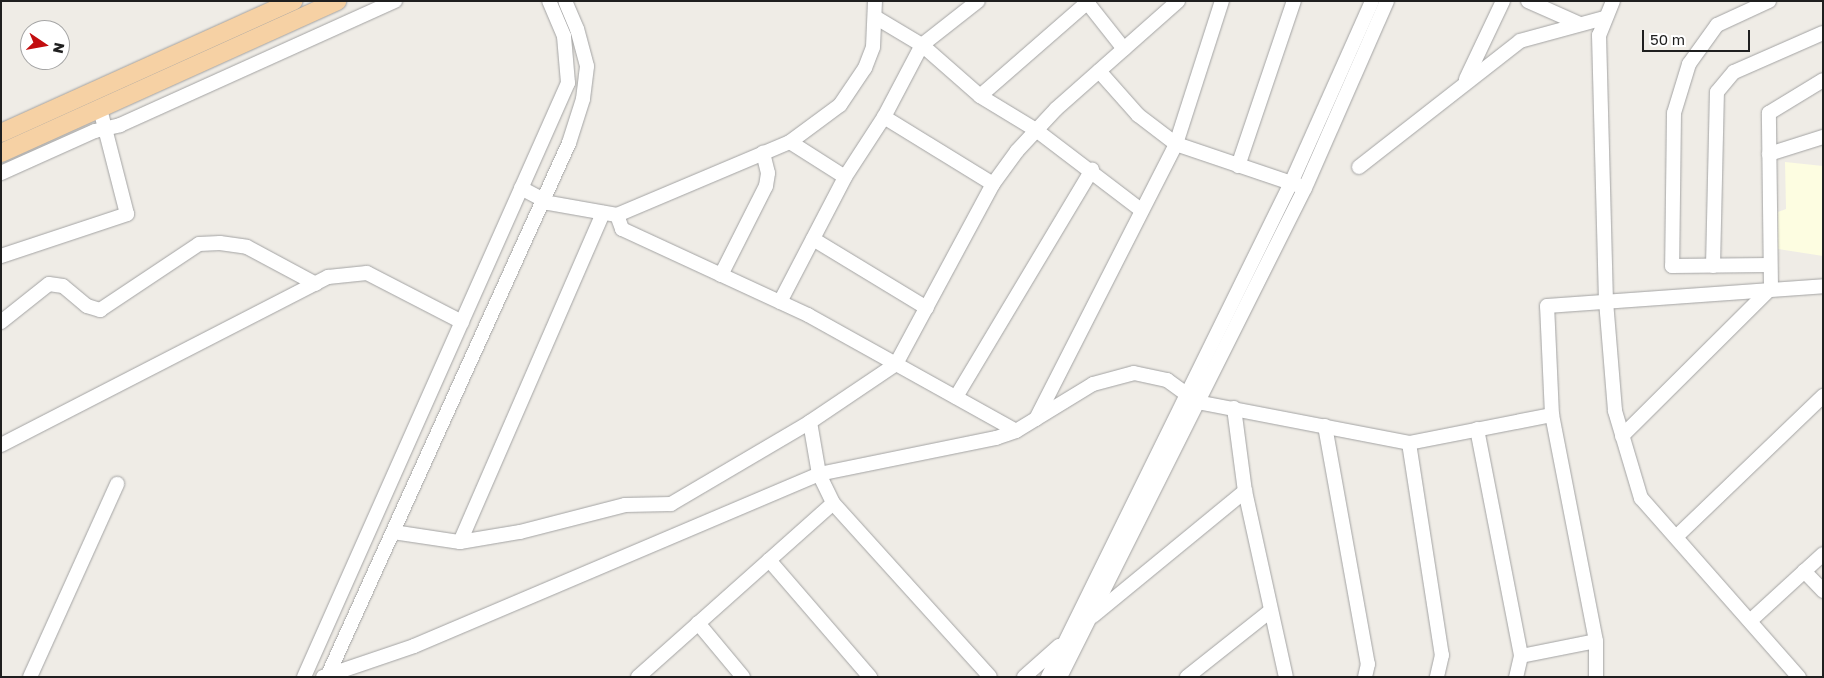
<!DOCTYPE html>
<style>
body{margin:0}
#map{position:relative;width:1824px;height:678px;overflow:hidden;background:#efece6;font-family:"Golos Text",sans-serif}
div>[style]{position:absolute}
.education>*{inset:0;background:#fdfde1}
.roads{filter:drop-shadow(0 0 1px #a3a3a3) drop-shadow(0 0 1px #a3a3a3)}
.minor>*{height:14px;margin:-7px;padding:0 7px;transform-origin:7px;border-radius:7px;background:#fff}
.major>*{height:18px;margin:-9px;padding:0 9px;transform-origin:9px;border-radius:9px;background:#f6d1a4}
span{translate:-50% -50%;white-space:nowrap;text-align:center;line-height:1.15;-webkit-text-stroke:4px #fff;paint-order:stroke}
.frame{position:absolute;inset:0;border:2px solid #1f1f1f;pointer-events:none}
.north{position:absolute;left:20px;top:20px;width:50px;height:50px;box-sizing:border-box;background:#fff;border:1px solid #a5a5a5;border-radius:50%;rotate:102deg;font-size:14px;font-weight:700;line-height:20px;text-align:center;color:#1f1f1f}
.north::after{content:'';display:block;margin:auto;width:18px;height:22px;background:#c20d0f;clip-path:polygon(50% 0,100% 100%,50% 72%,0 100%)}
.scale{position:absolute;left:1642px;top:30px;width:108px;height:22px;box-sizing:border-box;border:2px solid #1f1f1f;border-top:0;padding-left:6px;font-size:15px;line-height:18px;white-space:nowrap;color:#1f1f1f;-webkit-text-stroke:4px #fff;paint-order:stroke}
</style>
<div id="map">
<div class="education">
<i style="clip-path:polygon(1785px 162px,1823px 166px,1823px 256px,1778px 249px,1778px 212px,1786px 209px)"></i>
</div>
<div class="roads">
<div class="minor">
<i style="left:1086px;top:1px;width:61px;rotate:51.6deg"></i>
<i style="left:1528px;top:1px;width:57px;rotate:23.9deg"></i>
<i style="left:1613px;top:1px;width:37px;rotate:112deg"></i>
<i style="left:1599px;top:35px;width:266px;rotate:88.5deg"></i>
<i style="left:1606px;top:301px;width:110px;rotate:85.3deg"></i>
<i style="left:1615px;top:411px;width:91px;rotate:73.4deg"></i>
<i style="left:1641px;top:498px;width:239px;rotate:48.6deg"></i>
<i style="left:1769px;top:1px;width:57px;rotate:155.2deg"></i>
<i style="left:1717px;top:25px;width:48px;rotate:125.7deg"></i>
<i style="left:1689px;top:64px;width:51px;rotate:107deg"></i>
<i style="left:1674px;top:113px;width:153px;rotate:90.7deg"></i>
<i style="left:1672px;top:266px;width:98px;rotate:-0.6deg"></i>
<i style="left:875px;top:17px;width:55px;rotate:30.8deg"></i>
<i style="left:922px;top:45px;width:77px;rotate:41.3deg"></i>
<i style="left:980px;top:96px;width:66px;rotate:31.3deg"></i>
<i style="left:1036px;top:130px;width:132px;rotate:37.3deg"></i>
<i style="left:1099px;top:71px;width:59px;rotate:48.4deg"></i>
<i style="left:1138px;top:115px;width:48px;rotate:37.3deg"></i>
<i style="left:1176px;top:144px;width:131px;rotate:18.7deg"></i>
<i style="left:1466px;top:79px;width:86px;rotate:-64.6deg"></i>
<i style="left:980px;top:96px;width:145px;rotate:-41.1deg"></i>
<i style="left:884px;top:117px;width:128px;rotate:31.6deg"></i>
<i style="left:790px;top:142px;width:65px;rotate:32.5deg"></i>
<i style="left:1769px;top:154px;width:57px;rotate:-17.5deg"></i>
<i style="left:1238px;top:166px;width:174px;rotate:-71.3deg"></i>
<i style="left:1359px;top:167px;width:204px;rotate:-38deg"></i>
<i style="left:1520px;top:41px;width:87px;rotate:-15.3deg"></i>
<i style="left:1px;top:173px;width:103px;rotate:-24.1deg"></i>
<i style="left:95px;top:131px;width:26px;rotate:-13deg"></i>
<i style="left:120px;top:125px;width:302px;rotate:-24.3deg"></i>
<i style="left:521px;top:188px;width:32px;rotate:28deg"></i>
<i style="left:549px;top:203px;width:69px;rotate:10deg"></i>
<i style="left:617px;top:215px;width:188px;rotate:-22.9deg"></i>
<i style="left:790px;top:142px;width:62px;rotate:-36.5deg"></i>
<i style="left:840px;top:105px;width:45px;rotate:-56deg"></i>
<i style="left:865px;top:68px;width:22px;rotate:-69deg"></i>
<i style="left:873px;top:47px;width:46px;rotate:-87.5deg"></i>
<i style="left:617px;top:215px;width:15px;rotate:70deg"></i>
<i style="left:622px;top:229px;width:205px;rotate:24.8deg"></i>
<i style="left:808px;top:315px;width:238px;rotate:29.1deg"></i>
<i style="left:813px;top:239px;width:133px;rotate:31.2deg"></i>
<i style="left:1px;top:256px;width:133px;rotate:-18.4deg"></i>
<i style="left:127px;top:214px;width:108px;rotate:-104.4deg"></i>
<i style="left:1713px;top:266px;width:174px;rotate:-88.7deg"></i>
<i style="left:1717px;top:92px;width:26px;rotate:-50deg"></i>
<i style="left:1734px;top:72px;width:97px;rotate:-23.7deg"></i>
<i style="left:721px;top:275px;width:100px;rotate:-63.2deg"></i>
<i style="left:766px;top:186px;width:13px;rotate:-81deg"></i>
<i style="left:768px;top:173px;width:21px;rotate:-104deg"></i>
<i style="left:780px;top:302px;width:141px;rotate:-62.5deg"></i>
<i style="left:845px;top:177px;width:72px;rotate:-57deg"></i>
<i style="left:884px;top:117px;width:81px;rotate:-62.2deg"></i>
<i style="left:922px;top:45px;width:71px;rotate:-38.2deg"></i>
<i style="left:1px;top:322px;width:61px;rotate:-38.4deg"></i>
<i style="left:49px;top:284px;width:14px;rotate:8deg"></i>
<i style="left:63px;top:286px;width:31px;rotate:40deg"></i>
<i style="left:87px;top:306px;width:14px;rotate:17deg"></i>
<i style="left:100px;top:310px;width:119px;rotate:-33.7deg"></i>
<i style="left:199px;top:244px;width:21px;rotate:-3deg"></i>
<i style="left:220px;top:243px;width:27px;rotate:8deg"></i>
<i style="left:247px;top:247px;width:78px;rotate:28.2deg"></i>
<i style="left:956px;top:397px;width:265px;rotate:-59.1deg"></i>
<i style="left:1234px;top:408px;width:84px;rotate:82.5deg"></i>
<i style="left:1245px;top:491px;width:190px;rotate:77.6deg"></i>
<i style="left:1036px;top:419px;width:309px;rotate:-63deg"></i>
<i style="left:1176px;top:144px;width:150px;rotate:-72.2deg"></i>
<i style="left:810px;top:422px;width:53px;rotate:80.2deg"></i>
<i style="left:819px;top:474px;width:32px;rotate:64deg"></i>
<i style="left:833px;top:503px;width:234px;rotate:47.9deg"></i>
<i style="left:1325px;top:426px;width:242px;rotate:79.8deg"></i>
<i style="left:1368px;top:664px;width:13px;rotate:103deg"></i>
<i style="left:1477px;top:429px;width:231px;rotate:79deg"></i>
<i style="left:1521px;top:656px;width:22px;rotate:103deg"></i>
<i style="left:1622px;top:436px;width:210px;rotate:-44.8deg"></i>
<i style="left:1771px;top:288px;width:175px;rotate:-90.7deg"></i>
<i style="left:1769px;top:113px;width:63px;rotate:-31.4deg"></i>
<i style="left:1409px;top:443px;width:215px;rotate:81.2deg"></i>
<i style="left:1442px;top:655px;width:23px;rotate:103deg"></i>
<i style="left:1px;top:445px;width:368px;rotate:-27.2deg"></i>
<i style="left:328px;top:277px;width:39px;rotate:-6deg"></i>
<i style="left:367px;top:273px;width:107px;rotate:27.3deg"></i>
<i style="left:393px;top:532px;width:68px;rotate:8.5deg"></i>
<i style="left:460px;top:542px;width:61px;rotate:-9.5deg"></i>
<i style="left:520px;top:532px;width:108px;rotate:-14.4deg"></i>
<i style="left:625px;top:505px;width:46px;rotate:-1.2deg"></i>
<i style="left:671px;top:504px;width:161px;rotate:-30.5deg"></i>
<i style="left:810px;top:422px;width:104px;rotate:-34deg"></i>
<i style="left:896px;top:364px;width:204px;rotate:-61.7deg"></i>
<i style="left:993px;top:184px;width:41px;rotate:-54deg"></i>
<i style="left:1017px;top:151px;width:57px;rotate:-47.1deg"></i>
<i style="left:1056px;top:109px;width:163px;rotate:-41.5deg"></i>
<i style="left:1676px;top:537px;width:204px;rotate:-43.8deg"></i>
<i style="left:460px;top:542px;width:359px;rotate:-66.5deg"></i>
<i style="left:769px;top:560px;width:155px;rotate:49.2deg"></i>
<i style="left:1804px;top:571px;width:28px;rotate:46deg"></i>
<i style="left:1093px;top:616px;width:197px;rotate:-39.4deg"></i>
<i style="left:1750px;top:621px;width:99px;rotate:-42.5deg"></i>
<i style="left:698px;top:623px;width:70px;rotate:50.2deg"></i>
<i style="left:1521px;top:656px;width:76px;rotate:-11.3deg"></i>
<i style="left:30px;top:677px;width:212px;rotate:-65.7deg"></i>
<i style="left:304px;top:677px;width:650px;rotate:-66.04deg"></i>
<i style="left:568px;top:83px;width:47px;rotate:-94.9deg"></i>
<i style="left:564px;top:36px;width:38px;rotate:-113deg"></i>
<i style="left:323px;top:677px;width:96px;rotate:-18.8deg"></i>
<i style="left:414px;top:646px;width:440px;rotate:-23deg"></i>
<i style="left:819px;top:474px;width:181px;rotate:-11.5deg"></i>
<i style="left:996px;top:438px;width:21px;rotate:-19deg"></i>
<i style="left:1016px;top:431px;width:90px;rotate:-31.4deg"></i>
<i style="left:1093px;top:384px;width:42px;rotate:-15deg"></i>
<i style="left:1134px;top:373px;width:34px;rotate:12deg"></i>
<i style="left:1167px;top:380px;width:37px;rotate:36deg"></i>
<i style="left:1197px;top:402px;width:216px;rotate:10.9deg"></i>
<i style="left:1409px;top:443px;width:146px;rotate:-11.1deg"></i>
<i style="left:327px;top:677px;width:586px;rotate:-65.62deg"></i>
<i style="left:569px;top:143px;width:46px;rotate:-72.3deg"></i>
<i style="left:583px;top:99px;width:33px;rotate:-83deg"></i>
<i style="left:587px;top:66px;width:38px;rotate:-105deg"></i>
<i style="left:577px;top:29px;width:30px;rotate:-113deg"></i>
<i style="left:638px;top:677px;width:261px;rotate:-41.7deg"></i>
<i style="left:1024px;top:677px;width:47px;rotate:-41.5deg"></i>
<i style="left:1048px;top:677px;width:553px;rotate:-63.81deg"></i>
<i style="left:1292px;top:181px;width:197px;rotate:-66deg"></i>
<i style="left:1060px;top:677px;width:547px;rotate:-63.39deg"></i>
<i style="left:1305px;top:188px;width:204px;rotate:-66.3deg"></i>
<i style="left:1187px;top:677px;width:105px;rotate:-38.4deg"></i>
<i style="left:1596px;top:677px;width:36px;rotate:-90deg"></i>
<i style="left:1596px;top:641px;width:230px;rotate:-101deg"></i>
<i style="left:1552px;top:415px;width:109px;rotate:-92.6deg"></i>
<i style="left:1547px;top:306px;width:277px;rotate:-4.1deg"></i>
</div>
<div class="major">
<i style="left:1px;top:133px;width:321px;rotate:-24.3deg"></i>
<i style="left:1px;top:153px;width:369px;rotate:-24.3deg"></i>
</div>
</div>
<div class="frame"></div>
<div class="north">N</div>
<div class="scale">50 m</div>
</div>
